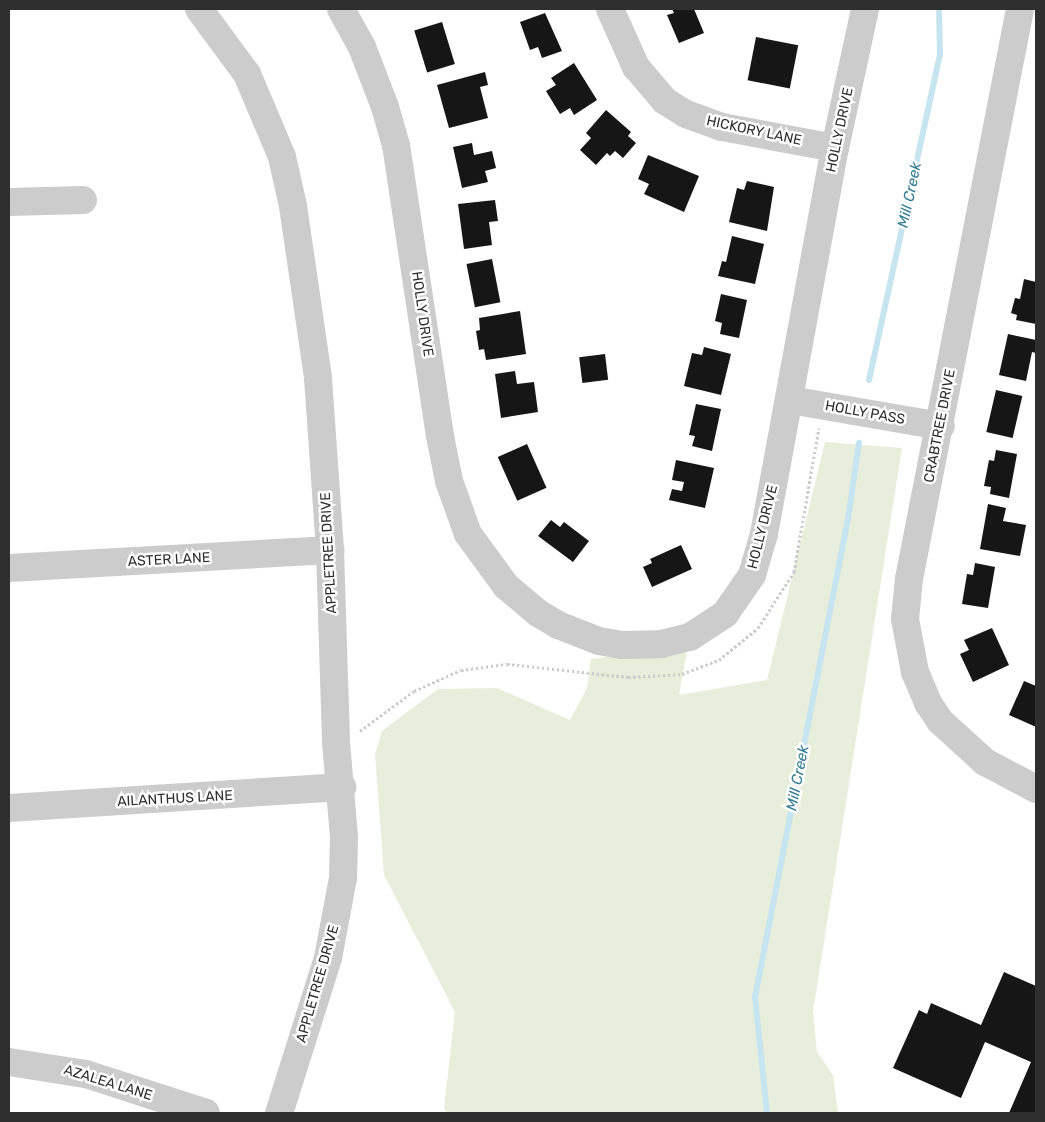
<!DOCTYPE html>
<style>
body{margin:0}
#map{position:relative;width:1045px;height:1122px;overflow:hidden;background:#fff;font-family:Rubik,sans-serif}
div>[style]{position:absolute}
.green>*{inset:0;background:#e8eedc}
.stream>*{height:6px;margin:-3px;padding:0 3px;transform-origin:3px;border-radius:3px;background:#c6e5f0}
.building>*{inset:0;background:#161616;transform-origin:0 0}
.path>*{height:3px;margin-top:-1.5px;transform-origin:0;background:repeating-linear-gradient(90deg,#ccc 0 2.5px,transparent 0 5px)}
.minor>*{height:28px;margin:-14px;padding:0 14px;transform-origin:14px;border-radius:14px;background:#ccc}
span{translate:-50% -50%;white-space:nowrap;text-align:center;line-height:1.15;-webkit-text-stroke:5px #fff;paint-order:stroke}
.street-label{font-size:14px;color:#2f2f2f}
.water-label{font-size:15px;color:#327b93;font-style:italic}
.frame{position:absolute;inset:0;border:10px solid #2f2f2f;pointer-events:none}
</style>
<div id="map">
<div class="green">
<i style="clip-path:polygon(825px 442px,902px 448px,813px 1012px,817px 1052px,833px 1075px,838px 1113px,447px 1113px,444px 1108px,455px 1012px,384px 875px,375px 754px,382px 731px,438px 689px,497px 688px,570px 720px,587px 688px,591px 659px,688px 646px,679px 695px,767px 680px)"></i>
</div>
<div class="stream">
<i style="left:869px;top:380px;width:333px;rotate:-77.7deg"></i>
<i style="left:940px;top:55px;width:46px;rotate:-91.2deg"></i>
<i style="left:767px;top:1113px;width:117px;rotate:-95.9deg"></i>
<i style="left:755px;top:997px;width:487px;rotate:-79deg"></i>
<i style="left:848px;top:519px;width:77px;rotate:-81.8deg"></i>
</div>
<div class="building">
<i style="clip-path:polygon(672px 9px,694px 9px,704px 33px,679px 43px,667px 15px,674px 13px)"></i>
<i style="clip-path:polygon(545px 13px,562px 51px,542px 58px,538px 47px,530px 50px,520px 22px)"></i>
<i style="left:442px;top:22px;width:44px;height:29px;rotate:73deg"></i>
<i style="left:756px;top:37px;width:43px;height:44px;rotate:11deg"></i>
<i style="clip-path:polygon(574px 63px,597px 100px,574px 115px,570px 108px,560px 114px,546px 91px,556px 85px,551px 78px)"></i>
<i style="clip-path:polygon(485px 72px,488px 85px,480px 87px,488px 118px,449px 128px,437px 85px)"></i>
<i style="clip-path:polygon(606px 110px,631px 132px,628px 136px,636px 143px,623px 158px,615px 151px,610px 156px,607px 153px,596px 165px,580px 150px,591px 138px,586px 133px)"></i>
<i style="clip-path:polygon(472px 143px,474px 155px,492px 151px,496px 168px,485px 171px,488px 182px,462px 188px,453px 147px)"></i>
<i style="clip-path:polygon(648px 155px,699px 176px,684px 212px,644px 194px,649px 184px,638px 179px)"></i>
<i style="clip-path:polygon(747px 181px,774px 187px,767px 231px,729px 222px,737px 188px,744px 190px)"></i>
<i style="clip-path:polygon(495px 200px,498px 221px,489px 222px,492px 245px,464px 249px,458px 204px)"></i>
<i style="clip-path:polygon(732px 236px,764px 244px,755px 284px,718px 276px,722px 261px,726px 262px)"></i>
<i style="left:492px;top:259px;width:44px;height:26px;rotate:79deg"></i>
<i style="clip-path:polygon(1024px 279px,1036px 282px,1036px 324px,1016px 320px,1017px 315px,1011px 313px,1015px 298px,1020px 299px)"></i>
<i style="clip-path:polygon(721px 294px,747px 300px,739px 338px,720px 334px,722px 323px,715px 321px)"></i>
<i style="clip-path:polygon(520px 311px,526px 354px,486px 360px,484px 349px,479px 350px,476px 331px,480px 330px,479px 318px)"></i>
<i style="clip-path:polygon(1008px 334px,1036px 340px,1036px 353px,1032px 352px,1026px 381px,999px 375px)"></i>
<i style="clip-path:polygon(704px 347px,731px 354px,721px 395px,684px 386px,692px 353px,702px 355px)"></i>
<i style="left:605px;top:354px;width:26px;height:26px;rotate:83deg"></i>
<i style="clip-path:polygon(515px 371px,517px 384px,534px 382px,538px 412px,501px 418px,495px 374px)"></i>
<i style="left:996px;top:390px;width:27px;height:43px;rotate:13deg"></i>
<i style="clip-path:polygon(696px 404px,721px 409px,712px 451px,692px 446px,695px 436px,689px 435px)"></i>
<i style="left:527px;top:444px;width:48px;height:32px;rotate:66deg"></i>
<i style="clip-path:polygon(996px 450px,1017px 454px,1009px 498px,990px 494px,991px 487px,984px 486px,989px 460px,994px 461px)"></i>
<i style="clip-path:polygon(676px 460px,714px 468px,705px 508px,669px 500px,672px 489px,682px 491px,684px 482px,672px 480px)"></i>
<i style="clip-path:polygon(988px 504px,1006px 508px,1003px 521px,1026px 525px,1020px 556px,980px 549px)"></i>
<i style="clip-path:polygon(551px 520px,560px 527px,564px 522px,589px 541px,573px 562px,538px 536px)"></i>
<i style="clip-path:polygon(681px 545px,692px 569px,652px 587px,643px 567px,652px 563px,650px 559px)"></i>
<i style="clip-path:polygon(975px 563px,995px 567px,988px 608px,962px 604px,967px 574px,973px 575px)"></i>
<i style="clip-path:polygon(992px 628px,1009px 665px,973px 682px,960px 654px,969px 650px,964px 640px)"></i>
<i style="clip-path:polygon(1024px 681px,1036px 686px,1036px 727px,1009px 715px)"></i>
<i style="clip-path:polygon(1004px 972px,1036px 986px,1036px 1113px,1009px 1113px,1031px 1062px,985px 1042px,961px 1098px,893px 1068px,919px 1010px,927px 1014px,931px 1003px,981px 1025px)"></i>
</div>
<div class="path">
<i style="left:360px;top:731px;width:67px;rotate:-36.5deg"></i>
<i style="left:414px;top:691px;width:51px;rotate:-24.1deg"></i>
<i style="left:461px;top:670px;width:46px;rotate:-7.4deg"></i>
<i style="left:507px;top:664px;width:122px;rotate:6.1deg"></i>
<i style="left:628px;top:677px;width:54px;rotate:-3.2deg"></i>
<i style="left:682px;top:674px;width:40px;rotate:-21deg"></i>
<i style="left:719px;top:660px;width:50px;rotate:-39.4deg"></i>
<i style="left:758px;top:628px;width:67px;rotate:-57.3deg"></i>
<i style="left:794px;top:572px;width:146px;rotate:-80.2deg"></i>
</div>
<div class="minor">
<i style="left:199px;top:9px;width:81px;rotate:53.6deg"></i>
<i style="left:247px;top:74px;width:90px;rotate:67.1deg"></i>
<i style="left:282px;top:157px;width:50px;rotate:77.3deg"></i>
<i style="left:293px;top:206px;width:174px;rotate:81.7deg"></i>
<i style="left:318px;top:378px;width:172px;rotate:86deg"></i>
<i style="left:330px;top:550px;width:192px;rotate:88.2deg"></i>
<i style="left:336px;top:742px;width:95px;rotate:85.2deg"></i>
<i style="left:344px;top:837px;width:41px;rotate:91.4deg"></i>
<i style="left:343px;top:878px;width:81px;rotate:100.6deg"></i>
<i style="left:328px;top:958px;width:163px;rotate:107.5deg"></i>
<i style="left:341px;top:9px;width:43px;rotate:61.1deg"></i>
<i style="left:362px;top:47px;width:64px;rotate:69deg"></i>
<i style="left:385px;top:107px;width:40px;rotate:74deg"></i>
<i style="left:396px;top:145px;width:294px;rotate:81.4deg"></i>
<i style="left:440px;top:436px;width:46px;rotate:78.7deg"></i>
<i style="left:449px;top:481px;width:56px;rotate:70.3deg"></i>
<i style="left:468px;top:534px;width:64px;rotate:53.8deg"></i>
<i style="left:506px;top:586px;width:42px;rotate:40.2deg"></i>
<i style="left:538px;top:613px;width:23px;rotate:31deg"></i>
<i style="left:558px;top:625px;width:44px;rotate:21.3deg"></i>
<i style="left:599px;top:641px;width:23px;rotate:10deg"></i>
<i style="left:622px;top:645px;width:39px;rotate:-1deg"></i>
<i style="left:661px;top:644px;width:30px;rotate:-14deg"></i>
<i style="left:690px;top:637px;width:42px;rotate:-33.3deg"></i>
<i style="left:725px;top:614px;width:47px;rotate:-55.3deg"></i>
<i style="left:752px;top:575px;width:43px;rotate:-73.7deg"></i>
<i style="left:764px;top:534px;width:392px;rotate:-79.6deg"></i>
<i style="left:835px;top:148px;width:142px;rotate:-77.8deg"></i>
<i style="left:610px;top:9px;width:64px;rotate:65.9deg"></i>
<i style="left:636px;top:67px;width:45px;rotate:49.5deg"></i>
<i style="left:665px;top:101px;width:25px;rotate:32deg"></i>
<i style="left:686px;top:114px;width:38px;rotate:20deg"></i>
<i style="left:722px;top:127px;width:115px;rotate:10.5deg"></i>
<i style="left:1020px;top:9px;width:581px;rotate:101.02deg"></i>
<i style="left:909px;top:579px;width:40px;rotate:95.7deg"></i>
<i style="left:905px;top:619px;width:54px;rotate:79.3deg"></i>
<i style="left:915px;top:672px;width:34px;rotate:67deg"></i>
<i style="left:928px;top:703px;width:22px;rotate:56deg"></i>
<i style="left:940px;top:721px;width:61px;rotate:42.3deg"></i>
<i style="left:985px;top:762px;width:58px;rotate:27.9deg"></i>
<i style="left:9px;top:202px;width:74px;rotate:-1.5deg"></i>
<i style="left:790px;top:400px;width:153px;rotate:9.8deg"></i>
<i style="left:9px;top:568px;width:322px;rotate:-3.2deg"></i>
<i style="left:9px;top:808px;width:334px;rotate:-3.6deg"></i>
<i style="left:9px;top:1062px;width:78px;rotate:8.9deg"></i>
<i style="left:86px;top:1074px;width:126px;rotate:18deg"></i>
</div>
<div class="street-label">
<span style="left:840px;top:130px;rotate:-78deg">HOLLY DRIVE</span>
<span style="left:754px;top:131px;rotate:12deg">HICKORY LANE</span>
<span style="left:422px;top:314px;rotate:82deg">HOLLY DRIVE</span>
<span style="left:865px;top:413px;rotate:10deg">HOLLY PASS</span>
<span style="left:940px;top:426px;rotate:-79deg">CRABTREE DRIVE</span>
<span style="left:763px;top:527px;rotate:-76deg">HOLLY DRIVE</span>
<span style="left:329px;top:553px;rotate:-93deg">APPLETREE DRIVE</span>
<span style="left:169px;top:560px;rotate:-3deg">ASTER LANE</span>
<span style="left:175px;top:799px;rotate:-3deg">AILANTHUS LANE</span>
<span style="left:318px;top:984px;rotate:-74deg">APPLETREE DRIVE</span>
<span style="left:108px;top:1083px;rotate:17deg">AZALEA LANE</span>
</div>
<div class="water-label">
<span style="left:910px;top:195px;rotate:-78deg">Mill Creek</span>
<span style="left:798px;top:778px;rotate:-79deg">Mill Creek</span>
</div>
<div class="frame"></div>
</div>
